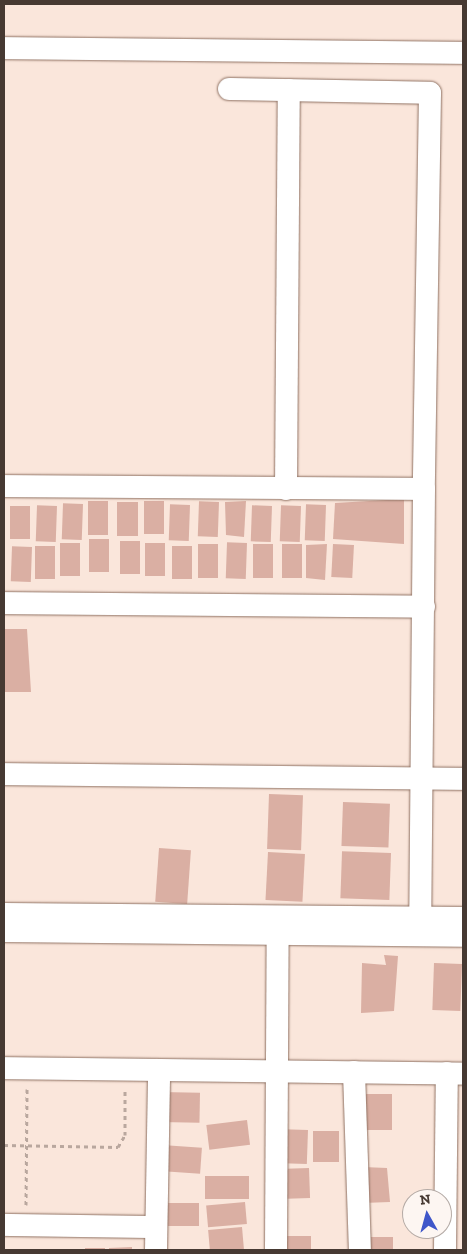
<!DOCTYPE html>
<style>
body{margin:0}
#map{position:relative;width:467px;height:1254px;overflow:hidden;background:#fae6db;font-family:"Zilla Slab",serif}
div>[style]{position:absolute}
.building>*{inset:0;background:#daafa3;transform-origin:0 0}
.path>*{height:3px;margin-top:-1.5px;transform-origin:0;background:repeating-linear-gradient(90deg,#b9a79e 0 4px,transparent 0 8px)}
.roads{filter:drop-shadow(0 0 1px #8f7162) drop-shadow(0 0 1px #8f7162)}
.minor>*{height:22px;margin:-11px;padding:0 11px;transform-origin:11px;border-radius:11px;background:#fff}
span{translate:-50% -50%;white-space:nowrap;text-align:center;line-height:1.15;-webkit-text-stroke:4px #fdf6f2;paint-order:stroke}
.frame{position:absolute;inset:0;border:5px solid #463932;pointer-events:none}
.north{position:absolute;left:402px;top:1189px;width:50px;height:50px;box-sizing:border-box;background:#fdf6f2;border:1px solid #b4aaa5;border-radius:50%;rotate:353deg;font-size:14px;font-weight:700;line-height:20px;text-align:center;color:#463932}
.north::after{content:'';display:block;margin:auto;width:18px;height:22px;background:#3f56c9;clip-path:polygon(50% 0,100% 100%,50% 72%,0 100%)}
</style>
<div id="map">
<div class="building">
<i style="clip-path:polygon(404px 499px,404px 544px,333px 539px,335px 503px)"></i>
<i style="left:88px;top:501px;width:20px;height:34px"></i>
<i style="left:144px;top:501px;width:20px;height:33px"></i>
<i style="clip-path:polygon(246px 501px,244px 537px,226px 535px,225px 502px)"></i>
<i style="left:117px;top:502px;width:21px;height:34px"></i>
<i style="left:219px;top:502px;width:35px;height:20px;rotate:92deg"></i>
<i style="left:83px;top:504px;width:36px;height:20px;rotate:92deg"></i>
<i style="left:190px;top:505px;width:36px;height:20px;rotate:92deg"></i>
<i style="left:326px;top:505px;width:36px;height:20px;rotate:92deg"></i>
<i style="left:10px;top:506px;width:20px;height:33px"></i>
<i style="left:57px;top:506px;width:36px;height:20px;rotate:92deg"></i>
<i style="left:272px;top:506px;width:36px;height:20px;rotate:92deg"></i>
<i style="left:301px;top:506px;width:36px;height:20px;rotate:92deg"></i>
<i style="left:89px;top:539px;width:20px;height:33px"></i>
<i style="left:120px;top:541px;width:20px;height:33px"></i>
<i style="left:60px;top:543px;width:20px;height:33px"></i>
<i style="left:145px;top:543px;width:20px;height:33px"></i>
<i style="left:247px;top:543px;width:36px;height:20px;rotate:92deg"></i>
<i style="left:198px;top:544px;width:20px;height:34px"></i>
<i style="left:253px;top:544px;width:20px;height:34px"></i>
<i style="left:282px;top:544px;width:20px;height:34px"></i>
<i style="clip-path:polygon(327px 544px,325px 580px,306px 578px,306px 545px)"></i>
<i style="left:333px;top:544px;width:21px;height:33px;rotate:3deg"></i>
<i style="left:35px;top:546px;width:20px;height:33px"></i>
<i style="left:172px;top:546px;width:20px;height:33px"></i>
<i style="left:32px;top:547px;width:35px;height:20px;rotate:92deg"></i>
<i style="clip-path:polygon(4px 629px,27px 629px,31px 692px,4px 692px)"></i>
<i style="left:269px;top:794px;width:34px;height:55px;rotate:2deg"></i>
<i style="left:343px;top:802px;width:47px;height:44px;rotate:2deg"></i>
<i style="left:159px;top:848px;width:32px;height:54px;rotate:4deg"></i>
<i style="left:268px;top:852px;width:37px;height:48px;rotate:3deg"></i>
<i style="left:391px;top:853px;width:47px;height:49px;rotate:92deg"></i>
<i style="clip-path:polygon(384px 955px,398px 956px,394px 1011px,361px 1013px,362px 963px,386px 965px)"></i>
<i style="left:434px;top:963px;width:28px;height:47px;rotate:2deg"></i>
<i style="left:161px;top:1092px;width:39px;height:30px;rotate:1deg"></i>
<i style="left:366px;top:1094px;width:26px;height:36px"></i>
<i style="left:247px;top:1120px;width:25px;height:41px;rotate:83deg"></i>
<i style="left:308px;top:1130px;width:34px;height:24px;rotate:92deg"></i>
<i style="left:339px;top:1131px;width:31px;height:26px;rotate:90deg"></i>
<i style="left:162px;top:1145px;width:40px;height:26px;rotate:4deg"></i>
<i style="clip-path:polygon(363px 1167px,387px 1168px,390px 1202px,363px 1203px)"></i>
<i style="left:309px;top:1168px;width:30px;height:23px;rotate:88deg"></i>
<i style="left:205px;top:1176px;width:44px;height:23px"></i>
<i style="left:245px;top:1202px;width:22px;height:39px;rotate:85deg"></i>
<i style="left:159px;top:1203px;width:40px;height:23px"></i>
<i style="left:242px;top:1227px;width:22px;height:34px;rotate:85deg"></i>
<i style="left:284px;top:1236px;width:27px;height:14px"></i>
<i style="left:393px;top:1237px;width:13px;height:29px;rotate:90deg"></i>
<i style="clip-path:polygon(132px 1247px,132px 1250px,109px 1250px,109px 1248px)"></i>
<i style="left:85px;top:1248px;width:20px;height:2px"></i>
</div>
<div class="path">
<i style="left:4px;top:1145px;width:114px;rotate:1deg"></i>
<i style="left:118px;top:1147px;width:14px;rotate:-60deg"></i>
<i style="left:125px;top:1135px;width:44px;rotate:-90deg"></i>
<i style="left:26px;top:1205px;width:116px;rotate:-89.5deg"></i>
</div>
<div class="roads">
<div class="minor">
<i style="left:4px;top:48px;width:459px;rotate:0.6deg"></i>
<i style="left:229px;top:89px;width:201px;rotate:1.1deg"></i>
<i style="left:430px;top:93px;width:396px;rotate:90.9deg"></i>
<i style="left:424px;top:489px;width:446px;rotate:90.5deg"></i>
<i style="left:4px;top:486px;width:420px;rotate:0.4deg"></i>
<i style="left:286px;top:489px;width:399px;rotate:-89.6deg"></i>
<i style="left:4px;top:603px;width:420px;rotate:0.5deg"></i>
<i style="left:4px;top:774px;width:459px;rotate:0.6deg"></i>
<i style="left:4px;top:914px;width:459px;rotate:0.5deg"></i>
<i style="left:4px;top:931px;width:459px;rotate:0.6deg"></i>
<i style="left:4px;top:1068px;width:459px;rotate:0.7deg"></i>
<i style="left:354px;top:1072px;width:178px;rotate:88.1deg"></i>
<i style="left:4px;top:1225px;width:152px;rotate:0.8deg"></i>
<i style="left:156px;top:1250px;width:180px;rotate:-89deg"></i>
<i style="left:276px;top:1250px;width:331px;rotate:-89.7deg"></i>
<i style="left:445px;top:1250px;width:177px;rotate:-89.4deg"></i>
</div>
</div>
<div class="frame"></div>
<div class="north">N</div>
</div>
